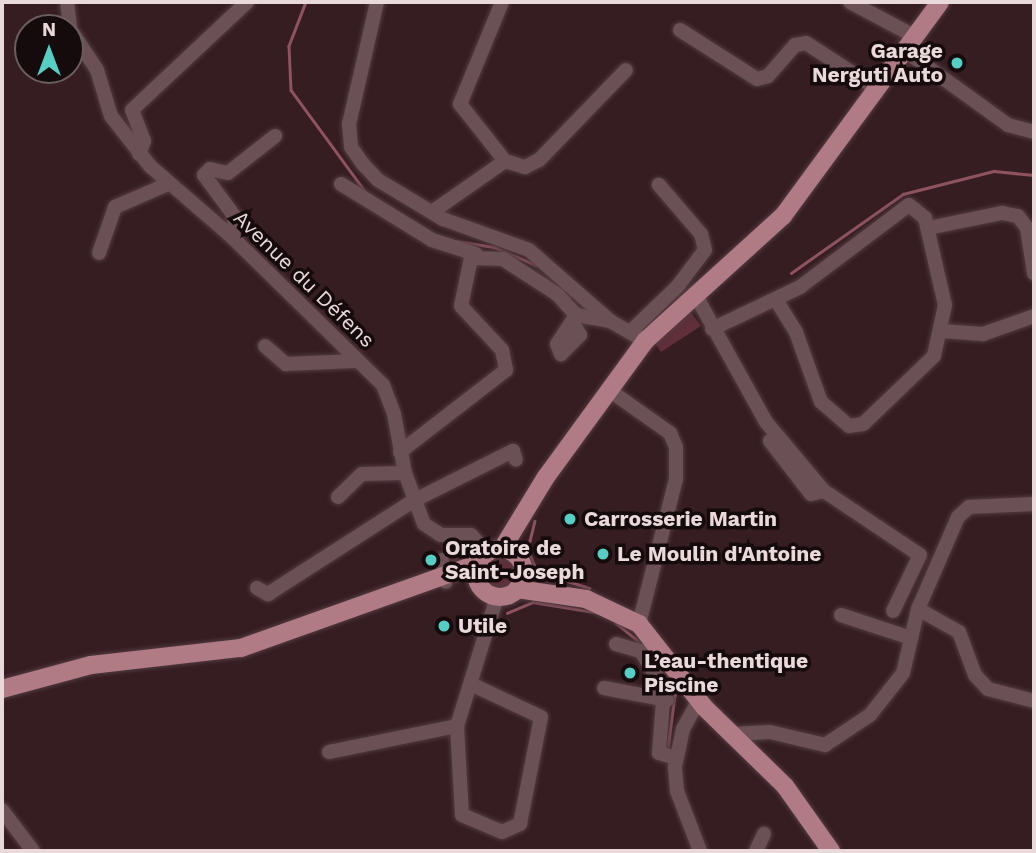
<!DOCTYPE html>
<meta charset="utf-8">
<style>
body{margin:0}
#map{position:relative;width:1036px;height:853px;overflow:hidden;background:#351d22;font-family:"Work Sans",sans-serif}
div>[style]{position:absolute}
.green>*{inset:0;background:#5f2f3a}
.round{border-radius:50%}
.stream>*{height:2.5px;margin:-1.25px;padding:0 1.25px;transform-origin:1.25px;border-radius:1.25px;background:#8e535f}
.roads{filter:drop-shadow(0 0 2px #523b40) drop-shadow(0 0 2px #523b40)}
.minor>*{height:14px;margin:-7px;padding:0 7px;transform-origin:7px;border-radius:7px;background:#6b5055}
.major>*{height:18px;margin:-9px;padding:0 9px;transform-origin:9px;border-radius:9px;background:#b07b84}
.major>.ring{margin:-9px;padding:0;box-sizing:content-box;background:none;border:18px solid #b07b84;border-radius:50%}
.dots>*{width:19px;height:19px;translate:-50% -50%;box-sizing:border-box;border:4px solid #150a0c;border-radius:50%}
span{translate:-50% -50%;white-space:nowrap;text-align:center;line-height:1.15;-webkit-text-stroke:7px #150a0c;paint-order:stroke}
.poi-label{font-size:21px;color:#ead9db;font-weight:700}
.right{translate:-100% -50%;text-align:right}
.left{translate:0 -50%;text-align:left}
.street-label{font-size:21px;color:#ead9db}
.frame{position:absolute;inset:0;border:4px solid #ead9db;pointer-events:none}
.north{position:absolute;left:14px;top:14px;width:70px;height:70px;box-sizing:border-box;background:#150a0c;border:2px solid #6a5d5f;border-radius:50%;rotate:0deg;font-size:19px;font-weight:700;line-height:28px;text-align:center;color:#ead9db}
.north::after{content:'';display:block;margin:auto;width:24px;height:32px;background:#56cec3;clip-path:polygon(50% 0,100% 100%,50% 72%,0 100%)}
</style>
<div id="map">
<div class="green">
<i style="clip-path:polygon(689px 310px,701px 326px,661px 352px,653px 340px)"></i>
<i style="clip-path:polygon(463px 540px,472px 555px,453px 564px,441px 546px)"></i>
<i class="round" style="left:482px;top:555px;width:34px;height:34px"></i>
</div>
<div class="stream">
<i style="left:306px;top:2px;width:47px;rotate:111.1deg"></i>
<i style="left:289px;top:46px;width:44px;rotate:87.4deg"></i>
<i style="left:291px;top:90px;width:125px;rotate:53.8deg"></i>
<i style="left:456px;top:241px;width:38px;rotate:9deg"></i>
<i style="left:494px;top:247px;width:46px;rotate:23.2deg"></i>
<i style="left:791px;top:273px;width:137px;rotate:-35.2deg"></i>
<i style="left:903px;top:194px;width:94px;rotate:-14.2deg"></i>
<i style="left:994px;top:171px;width:40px;rotate:5.7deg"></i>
<i style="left:562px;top:287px;width:13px;rotate:51deg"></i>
<i style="left:535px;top:521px;width:30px;rotate:104deg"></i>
<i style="left:528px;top:550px;width:23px;rotate:67deg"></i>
<i style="left:537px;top:571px;width:55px;rotate:18.1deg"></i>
<i style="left:507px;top:613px;width:28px;rotate:-23deg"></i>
<i style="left:533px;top:602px;width:63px;rotate:9.2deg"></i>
<i style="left:616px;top:623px;width:38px;rotate:39deg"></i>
<i style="left:650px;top:653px;width:49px;rotate:59.2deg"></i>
<i style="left:675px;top:695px;width:54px;rotate:97.4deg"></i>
</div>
<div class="roads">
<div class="minor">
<i style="left:67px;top:2px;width:26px;rotate:83deg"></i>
<i style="left:377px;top:2px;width:125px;rotate:102.9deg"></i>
<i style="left:349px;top:124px;width:23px;rotate:85deg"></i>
<i style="left:351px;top:147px;width:21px;rotate:55deg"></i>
<i style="left:363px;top:164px;width:22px;rotate:47deg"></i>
<i style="left:378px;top:180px;width:76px;rotate:31deg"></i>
<i style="left:443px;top:219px;width:91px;rotate:19.8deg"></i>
<i style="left:529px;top:250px;width:108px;rotate:41.2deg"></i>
<i style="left:610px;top:321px;width:40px;rotate:29.7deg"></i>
<i style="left:850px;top:2px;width:72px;rotate:28deg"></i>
<i style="left:70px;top:29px;width:49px;rotate:56.6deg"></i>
<i style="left:97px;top:70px;width:48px;rotate:73.1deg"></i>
<i style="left:111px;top:116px;width:63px;rotate:52deg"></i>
<i style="left:150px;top:166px;width:110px;rotate:40.9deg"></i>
<i style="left:233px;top:238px;width:210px;rotate:44.4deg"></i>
<i style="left:383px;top:385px;width:31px;rotate:69deg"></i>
<i style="left:394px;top:414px;width:60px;rotate:79.4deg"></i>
<i style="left:405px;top:473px;width:54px;rotate:69.6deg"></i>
<i style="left:424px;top:524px;width:20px;rotate:33deg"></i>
<i style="left:441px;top:535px;width:30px"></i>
<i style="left:471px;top:535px;width:24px;rotate:48deg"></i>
<i style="left:680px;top:30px;width:91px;rotate:32.5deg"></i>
<i style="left:757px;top:79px;width:11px;rotate:-15deg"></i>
<i style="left:768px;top:76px;width:41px;rotate:-48.9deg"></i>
<i style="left:795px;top:45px;width:11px;rotate:-10deg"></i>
<i style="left:806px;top:43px;width:85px;rotate:32.9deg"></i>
<i style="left:904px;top:50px;width:128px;rotate:35.8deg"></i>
<i style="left:1008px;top:125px;width:27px;rotate:15deg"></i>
<i style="left:139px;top:154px;width:14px;rotate:-69deg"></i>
<i style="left:144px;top:141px;width:33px;rotate:-111deg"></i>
<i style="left:132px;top:110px;width:158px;rotate:-43.2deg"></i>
<i style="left:505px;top:161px;width:21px;rotate:17deg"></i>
<i style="left:525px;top:167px;width:16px;rotate:-27deg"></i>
<i style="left:539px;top:160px;width:125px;rotate:-46deg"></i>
<i style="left:341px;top:184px;width:107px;rotate:31.6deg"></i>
<i style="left:432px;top:240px;width:46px;rotate:17.7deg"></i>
<i style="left:432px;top:212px;width:89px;rotate:-34.9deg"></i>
<i style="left:505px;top:161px;width:73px;rotate:-128.3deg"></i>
<i style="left:460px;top:104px;width:110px;rotate:-67.6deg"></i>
<i style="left:928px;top:228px;width:76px;rotate:-11.5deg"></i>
<i style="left:1002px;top:213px;width:16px;rotate:11deg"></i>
<i style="left:1018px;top:216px;width:15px;rotate:53deg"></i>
<i style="left:1027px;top:228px;width:46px;rotate:81.2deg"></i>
<i style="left:233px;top:238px;width:21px;rotate:-85deg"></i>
<i style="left:235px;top:217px;width:52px;rotate:-126.4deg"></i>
<i style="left:204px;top:175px;width:8px;rotate:-45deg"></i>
<i style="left:210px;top:169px;width:18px;rotate:13deg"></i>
<i style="left:228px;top:173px;width:60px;rotate:-38.2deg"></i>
<i style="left:99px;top:253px;width:49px;rotate:-70.8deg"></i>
<i style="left:115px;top:207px;width:58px;rotate:-23.5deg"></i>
<i style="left:695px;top:294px;width:146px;rotate:61deg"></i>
<i style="left:766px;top:422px;width:90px;rotate:50deg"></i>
<i style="left:824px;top:491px;width:115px;rotate:33.7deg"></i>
<i style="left:920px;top:555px;width:62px;rotate:115.7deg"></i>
<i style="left:576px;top:315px;width:35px;rotate:10deg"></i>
<i style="left:712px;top:329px;width:98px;rotate:-25.5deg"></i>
<i style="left:800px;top:287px;width:136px;rotate:-37deg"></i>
<i style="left:909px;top:205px;width:21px;rotate:39deg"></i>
<i style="left:925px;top:218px;width:89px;rotate:77.1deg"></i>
<i style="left:945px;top:305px;width:52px;rotate:102.2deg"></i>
<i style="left:934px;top:356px;width:98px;rotate:136.2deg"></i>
<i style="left:863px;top:424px;width:14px;rotate:172deg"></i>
<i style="left:849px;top:426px;width:37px;rotate:-139deg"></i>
<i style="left:821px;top:402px;width:74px;rotate:-109.7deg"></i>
<i style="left:796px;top:332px;width:38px;rotate:-122deg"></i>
<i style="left:941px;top:331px;width:42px;rotate:4.1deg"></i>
<i style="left:983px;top:334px;width:54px;rotate:-19.4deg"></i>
<i style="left:630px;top:332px;width:65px;rotate:-43.8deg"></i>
<i style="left:677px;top:287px;width:46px;rotate:-52.9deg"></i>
<i style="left:705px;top:250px;width:16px;rotate:-104deg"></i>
<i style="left:701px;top:234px;width:65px;rotate:-130.6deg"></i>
<i style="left:265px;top:346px;width:28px;rotate:41deg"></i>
<i style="left:286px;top:364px;width:69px;rotate:-2.5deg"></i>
<i style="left:609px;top:390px;width:75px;rotate:35.2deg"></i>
<i style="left:670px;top:433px;width:15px;rotate:67deg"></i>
<i style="left:676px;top:447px;width:32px;rotate:90deg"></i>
<i style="left:676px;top:479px;width:150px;rotate:104.3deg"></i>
<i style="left:770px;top:441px;width:67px;rotate:52.3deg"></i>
<i style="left:811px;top:494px;width:13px;rotate:-13deg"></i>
<i style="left:400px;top:452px;width:134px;rotate:-37.7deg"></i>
<i style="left:506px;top:370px;width:20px;rotate:-101deg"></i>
<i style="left:502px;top:350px;width:60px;rotate:-133deg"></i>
<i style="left:461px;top:306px;width:49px;rotate:-78.2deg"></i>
<i style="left:471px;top:258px;width:32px;rotate:2deg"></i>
<i style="left:503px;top:259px;width:64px;rotate:32.9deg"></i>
<i style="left:557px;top:294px;width:28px;rotate:48deg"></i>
<i style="left:576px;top:315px;width:35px;rotate:123deg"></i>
<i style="left:557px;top:344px;width:11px;rotate:68deg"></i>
<i style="left:561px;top:354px;width:27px;rotate:-45deg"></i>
<i style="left:580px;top:335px;width:12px;rotate:-121deg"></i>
<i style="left:338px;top:497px;width:33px;rotate:-44deg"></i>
<i style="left:362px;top:474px;width:43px;rotate:-1.3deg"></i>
<i style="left:442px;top:560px;width:22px;rotate:80deg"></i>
<i style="left:257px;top:588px;width:13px;rotate:29deg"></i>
<i style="left:268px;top:594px;width:172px;rotate:-32.7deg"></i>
<i style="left:413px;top:501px;width:112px;rotate:-26.6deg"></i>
<i style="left:513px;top:451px;width:9px;rotate:72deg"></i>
<i style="left:918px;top:609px;width:47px;rotate:29.3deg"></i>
<i style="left:959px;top:632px;width:46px;rotate:69.6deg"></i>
<i style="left:975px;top:675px;width:19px;rotate:47deg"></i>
<i style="left:988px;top:689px;width:48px;rotate:14.6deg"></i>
<i style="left:841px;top:615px;width:74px;rotate:18.2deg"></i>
<i style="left:616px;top:644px;width:26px;rotate:16deg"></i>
<i style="left:641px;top:651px;width:44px;rotate:58.8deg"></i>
<i style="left:664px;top:689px;width:64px;rotate:94.5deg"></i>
<i style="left:659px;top:753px;width:18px;rotate:16deg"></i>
<i style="left:604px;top:688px;width:64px;rotate:10.8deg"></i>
<i style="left:699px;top:700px;width:33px;rotate:119deg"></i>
<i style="left:683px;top:729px;width:40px;rotate:102deg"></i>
<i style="left:675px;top:768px;width:23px;rotate:85deg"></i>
<i style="left:677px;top:791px;width:64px;rotate:69deg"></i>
<i style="left:457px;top:726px;width:89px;rotate:86.8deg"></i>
<i style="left:462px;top:815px;width:43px;rotate:23deg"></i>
<i style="left:502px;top:832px;width:20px;rotate:-24deg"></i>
<i style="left:520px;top:824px;width:109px;rotate:-78.9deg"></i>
<i style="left:541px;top:717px;width:75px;rotate:-154.8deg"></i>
<i style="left:733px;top:734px;width:37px;rotate:-3deg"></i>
<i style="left:770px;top:732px;width:57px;rotate:13.3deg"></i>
<i style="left:825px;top:745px;width:54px;rotate:-33.7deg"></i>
<i style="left:870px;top:715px;width:53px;rotate:-51.8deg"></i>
<i style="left:903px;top:673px;width:66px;rotate:-76.8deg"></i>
<i style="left:918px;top:609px;width:100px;rotate:-66.5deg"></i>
<i style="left:958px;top:517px;width:15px;rotate:-42deg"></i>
<i style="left:969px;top:507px;width:65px;rotate:-2.6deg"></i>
<i style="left:329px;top:752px;width:131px;rotate:-11.5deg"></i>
<i style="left:457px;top:726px;width:135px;rotate:-72.8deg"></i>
<i style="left:2px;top:810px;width:51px;rotate:52.9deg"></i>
<i style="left:756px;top:851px;width:19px;rotate:-65deg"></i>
</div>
<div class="major">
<i class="ring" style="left:476px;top:549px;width:30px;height:30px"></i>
<i style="left:502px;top:549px;width:84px;rotate:-58.6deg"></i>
<i style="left:546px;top:477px;width:168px;rotate:-53.9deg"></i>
<i style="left:645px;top:341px;width:186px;rotate:-42.2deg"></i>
<i style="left:783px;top:216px;width:265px;rotate:-53.7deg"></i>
<i style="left:517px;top:589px;width:70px;rotate:8.2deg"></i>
<i style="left:586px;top:599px;width:59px;rotate:25.3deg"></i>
<i style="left:639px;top:624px;width:105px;rotate:51.9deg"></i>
<i style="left:704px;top:707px;width:113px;rotate:44.3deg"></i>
<i style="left:785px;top:786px;width:80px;rotate:54.7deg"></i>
<i style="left:2px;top:689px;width:92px;rotate:-15.1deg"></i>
<i style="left:91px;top:665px;width:151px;rotate:-6.5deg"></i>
<i style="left:241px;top:648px;width:251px;rotate:-19.6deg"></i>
</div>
</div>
<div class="dots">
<i style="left:957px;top:63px;background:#56cec3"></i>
<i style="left:570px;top:519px;background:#56cec3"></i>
<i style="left:603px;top:554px;background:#56cec3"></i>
<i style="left:431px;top:560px;background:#56cec3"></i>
<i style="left:444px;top:626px;background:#56cec3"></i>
<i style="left:630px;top:673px;background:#56cec3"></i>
</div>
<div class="poi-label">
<span class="right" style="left:943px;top:63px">Garage<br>Nerguti Auto</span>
<span class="left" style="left:584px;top:519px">Carrosserie Martin</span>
<span class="left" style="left:445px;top:560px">Oratoire de<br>Saint-Joseph</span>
<span class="left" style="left:617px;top:554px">Le Moulin d'Antoine</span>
<span class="left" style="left:458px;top:626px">Utile</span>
<span class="left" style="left:644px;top:673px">L’eau-thentique<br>Piscine</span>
</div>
<div class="street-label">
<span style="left:304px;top:279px;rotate:44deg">Avenue du Défens</span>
</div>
<div class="frame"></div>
<div class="north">N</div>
</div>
